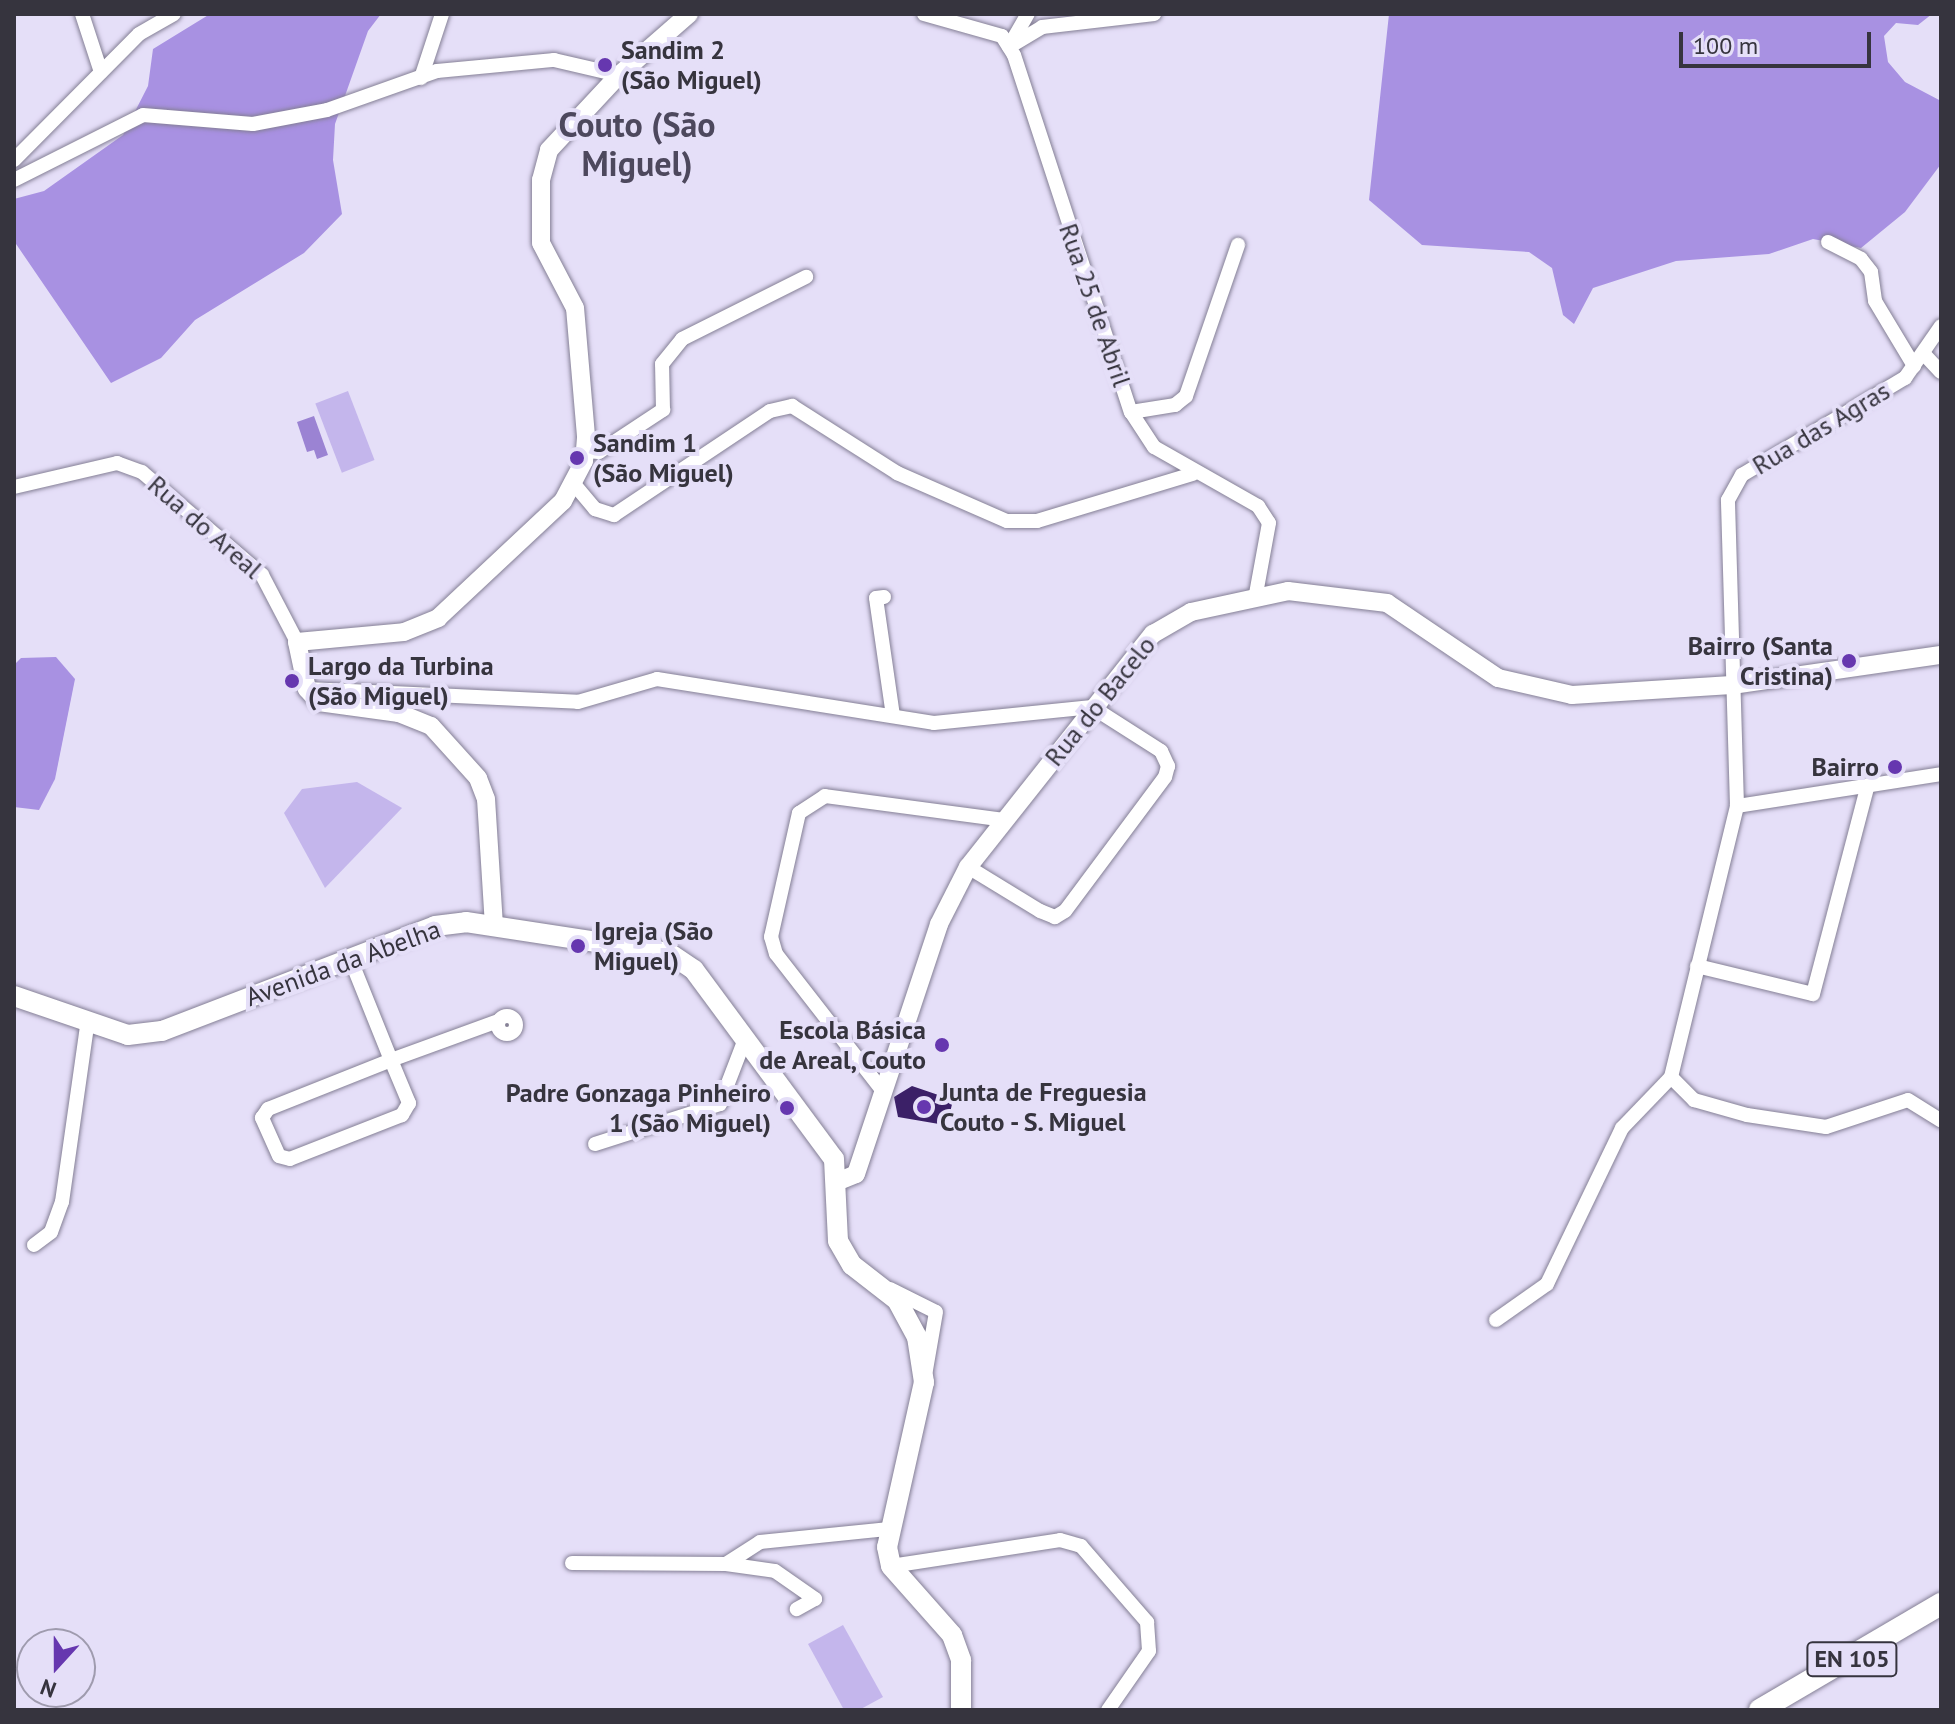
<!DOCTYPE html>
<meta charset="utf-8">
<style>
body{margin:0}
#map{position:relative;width:1955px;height:1724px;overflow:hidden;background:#e5dff8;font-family:"PT Sans",sans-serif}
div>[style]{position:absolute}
.green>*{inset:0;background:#c4b6ec;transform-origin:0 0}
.forest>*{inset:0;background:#a891e2}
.water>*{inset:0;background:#9b83d3}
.building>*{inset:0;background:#3b2067}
.roads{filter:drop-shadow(0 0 2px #847f95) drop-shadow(0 0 2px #847f95)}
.minor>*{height:14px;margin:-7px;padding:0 7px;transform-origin:7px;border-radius:7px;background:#fff}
.minor>.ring{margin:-7px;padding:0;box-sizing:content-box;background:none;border:14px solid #fff;border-radius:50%}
.tertiary>*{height:18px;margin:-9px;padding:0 9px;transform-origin:9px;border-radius:9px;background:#fff}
.secondary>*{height:20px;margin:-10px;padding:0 10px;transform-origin:10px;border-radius:10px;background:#fff}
.primary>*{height:22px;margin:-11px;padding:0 11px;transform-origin:11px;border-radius:11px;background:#fff}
.dots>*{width:22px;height:22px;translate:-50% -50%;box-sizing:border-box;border:4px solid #e5dff8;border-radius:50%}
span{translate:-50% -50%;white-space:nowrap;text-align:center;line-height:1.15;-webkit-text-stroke:8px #e5dff8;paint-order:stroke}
.shield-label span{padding:2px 6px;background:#e5dff8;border:2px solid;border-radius:6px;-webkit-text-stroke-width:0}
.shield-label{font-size:24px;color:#36343e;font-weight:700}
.poi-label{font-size:26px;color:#36343e;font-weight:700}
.left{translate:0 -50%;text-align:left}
.right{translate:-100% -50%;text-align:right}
.street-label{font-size:26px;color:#36343e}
.district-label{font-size:34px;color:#4d485d;font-weight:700}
.frame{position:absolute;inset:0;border:16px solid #36343e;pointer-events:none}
.north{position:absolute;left:16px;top:1628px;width:80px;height:80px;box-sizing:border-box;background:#e5dff8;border:2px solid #9f9bae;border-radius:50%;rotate:201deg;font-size:22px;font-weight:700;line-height:32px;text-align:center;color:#36343e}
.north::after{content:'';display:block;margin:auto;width:28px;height:36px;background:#6637af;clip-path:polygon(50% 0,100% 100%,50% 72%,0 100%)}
.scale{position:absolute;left:1679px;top:32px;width:192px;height:36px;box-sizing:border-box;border:4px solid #36343e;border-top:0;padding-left:10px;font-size:24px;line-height:28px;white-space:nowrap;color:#36343e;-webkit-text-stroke:6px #e5dff8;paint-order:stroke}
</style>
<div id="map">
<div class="green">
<i style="left:348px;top:391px;width:74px;height:35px;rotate:69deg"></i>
<i style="clip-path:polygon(357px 782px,402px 808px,325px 888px,284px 813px,302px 789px)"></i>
<i style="clip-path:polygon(843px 1625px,883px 1697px,859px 1710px,844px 1710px,808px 1644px)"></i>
</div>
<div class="forest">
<i style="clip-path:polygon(210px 14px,381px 14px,368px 31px,335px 124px,333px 160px,342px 214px,304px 253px,195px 320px,161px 358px,111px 383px,14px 241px,14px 199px,44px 191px,123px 135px,148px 86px,153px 49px)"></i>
<i style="clip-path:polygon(1389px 14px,1932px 14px,1918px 25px,1896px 23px,1884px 36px,1888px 62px,1905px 82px,1941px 101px,1941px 164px,1905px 212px,1861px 248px,1813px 239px,1769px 254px,1676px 261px,1593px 288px,1574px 324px,1563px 315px,1552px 268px,1529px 252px,1422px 245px,1369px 200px)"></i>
<i style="clip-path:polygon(56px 657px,75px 679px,55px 779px,39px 810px,14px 807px,14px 665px,21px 658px)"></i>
</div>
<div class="water">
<i style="clip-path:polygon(314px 416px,328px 455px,317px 459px,314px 450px,307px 452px,297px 422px)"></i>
</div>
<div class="building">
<i style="clip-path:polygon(912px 1086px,953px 1100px,949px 1117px,941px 1115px,939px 1124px,898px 1117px,894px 1097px)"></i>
</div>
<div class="roads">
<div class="minor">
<i style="left:82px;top:14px;width:61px;rotate:71.9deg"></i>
<i style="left:924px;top:14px;width:81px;rotate:15.8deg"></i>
<i style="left:1002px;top:36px;width:22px;rotate:58deg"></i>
<i style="left:1014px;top:55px;width:376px;rotate:71.9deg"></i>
<i style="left:1131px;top:412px;width:42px;rotate:56.7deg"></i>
<i style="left:1154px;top:447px;width:120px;rotate:29.6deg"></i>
<i style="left:1258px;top:506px;width:20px;rotate:57deg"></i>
<i style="left:1269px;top:523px;width:72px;rotate:100.4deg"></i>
<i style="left:1011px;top:43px;width:34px;rotate:-60deg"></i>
<i style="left:1009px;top:47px;width:39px;rotate:-31deg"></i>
<i style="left:1042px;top:27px;width:113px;rotate:-6.6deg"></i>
<i style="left:421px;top:78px;width:67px;rotate:-71.8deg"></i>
<i style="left:14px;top:160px;width:177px;rotate:-45.2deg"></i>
<i style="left:139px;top:34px;width:40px;rotate:-29.7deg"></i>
<i style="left:14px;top:180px;width:144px;rotate:-26.7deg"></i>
<i style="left:143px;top:115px;width:110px;rotate:4.7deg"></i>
<i style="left:253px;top:124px;width:75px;rotate:-10.7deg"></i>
<i style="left:327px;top:110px;width:117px;rotate:-19.5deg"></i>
<i style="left:437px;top:71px;width:118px;rotate:-5.4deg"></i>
<i style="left:554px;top:60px;width:67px;rotate:13deg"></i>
<i style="left:1828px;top:242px;width:37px;rotate:27deg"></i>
<i style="left:1861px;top:259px;width:16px;rotate:52deg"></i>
<i style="left:1871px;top:272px;width:29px;rotate:82deg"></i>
<i style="left:1875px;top:301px;width:76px;rotate:59deg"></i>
<i style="left:1923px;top:353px;width:26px;rotate:47deg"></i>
<i style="left:1131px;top:412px;width:45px;rotate:-9deg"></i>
<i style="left:1175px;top:405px;width:14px;rotate:-39deg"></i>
<i style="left:1186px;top:396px;width:160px;rotate:-71deg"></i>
<i style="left:585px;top:451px;width:14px;rotate:4deg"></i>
<i style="left:599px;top:452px;width:77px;rotate:-33.3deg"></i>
<i style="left:663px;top:410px;width:46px;rotate:-91.2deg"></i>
<i style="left:662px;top:364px;width:32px;rotate:-51deg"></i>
<i style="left:682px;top:339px;width:139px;rotate:-26.6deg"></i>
<i style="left:574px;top:484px;width:33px;rotate:50deg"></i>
<i style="left:595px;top:509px;width:20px;rotate:18deg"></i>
<i style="left:614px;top:515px;width:187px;rotate:-33.7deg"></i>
<i style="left:770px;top:411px;width:23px;rotate:-13deg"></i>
<i style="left:792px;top:406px;width:125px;rotate:32.5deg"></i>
<i style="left:897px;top:473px;width:120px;rotate:23.6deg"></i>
<i style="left:1007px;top:521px;width:30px"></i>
<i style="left:1037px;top:521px;width:163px;rotate:-16.8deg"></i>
<i style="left:14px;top:487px;width:106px;rotate:-13.1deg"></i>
<i style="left:117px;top:463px;width:27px;rotate:20deg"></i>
<i style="left:142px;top:472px;width:158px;rotate:40.6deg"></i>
<i style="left:262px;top:575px;width:76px;rotate:62.4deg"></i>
<i style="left:884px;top:597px;width:8px;rotate:173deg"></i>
<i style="left:876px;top:598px;width:119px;rotate:81.8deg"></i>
<i style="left:307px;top:689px;width:271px;rotate:2.7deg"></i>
<i style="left:578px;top:702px;width:82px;rotate:-16.2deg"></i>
<i style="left:657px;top:679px;width:280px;rotate:9deg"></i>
<i style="left:934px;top:723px;width:159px;rotate:-5.8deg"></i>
<i style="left:1092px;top:707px;width:82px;rotate:32.5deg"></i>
<i style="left:1161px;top:751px;width:17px;rotate:65deg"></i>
<i style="left:1168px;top:766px;width:11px;rotate:105deg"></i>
<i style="left:1165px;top:777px;width:167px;rotate:126.7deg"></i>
<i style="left:1065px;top:911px;width:12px;rotate:149deg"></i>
<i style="left:1055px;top:917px;width:16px;rotate:-158deg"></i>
<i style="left:1040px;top:911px;width:84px;rotate:-148.6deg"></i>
<i style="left:1737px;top:806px;width:206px;rotate:-8.9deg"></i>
<i style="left:350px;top:958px;width:110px;rotate:68.1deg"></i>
<i style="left:391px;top:1060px;width:47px;rotate:67.3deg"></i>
<i style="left:409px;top:1103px;width:14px;rotate:120deg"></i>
<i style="left:402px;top:1115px;width:120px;rotate:158.6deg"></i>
<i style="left:290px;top:1159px;width:11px;rotate:-165deg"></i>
<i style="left:279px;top:1156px;width:42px;rotate:-114.1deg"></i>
<i style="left:262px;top:1118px;width:11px;rotate:-56deg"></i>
<i style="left:268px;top:1109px;width:132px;rotate:-21.7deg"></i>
<i style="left:391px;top:1060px;width:114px;rotate:-20deg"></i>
<i style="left:1697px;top:966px;width:119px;rotate:13.6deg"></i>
<i style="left:1813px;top:994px;width:216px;rotate:-75.3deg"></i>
<i class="ring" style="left:498px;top:1016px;width:4px;height:4px"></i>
<i style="left:1671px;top:1077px;width:279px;rotate:-76.3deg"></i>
<i style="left:1737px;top:806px;width:306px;rotate:-91.7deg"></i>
<i style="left:1728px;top:500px;width:29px;rotate:-61deg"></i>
<i style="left:1742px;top:475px;width:190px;rotate:-30.8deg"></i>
<i style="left:1905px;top:378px;width:63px;rotate:-55.3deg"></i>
<i style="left:1671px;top:1077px;width:33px;rotate:45deg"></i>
<i style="left:1694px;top:1100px;width:55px;rotate:15.8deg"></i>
<i style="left:1747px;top:1115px;width:80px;rotate:8.6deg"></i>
<i style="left:1826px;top:1127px;width:86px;rotate:-18.2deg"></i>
<i style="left:1908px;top:1100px;width:39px;rotate:32deg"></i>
<i style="left:882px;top:1090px;width:172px;rotate:-127.9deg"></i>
<i style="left:776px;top:954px;width:18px;rotate:-106deg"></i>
<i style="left:771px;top:937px;width:127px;rotate:-77.3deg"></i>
<i style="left:799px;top:813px;width:31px;rotate:-33deg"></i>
<i style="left:825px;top:796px;width:181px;rotate:7.6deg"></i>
<i style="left:595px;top:1144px;width:131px;rotate:-17.7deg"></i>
<i style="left:720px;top:1104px;width:70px;rotate:-69deg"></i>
<i style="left:34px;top:1245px;width:21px;rotate:-37deg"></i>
<i style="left:51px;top:1232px;width:32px;rotate:-70deg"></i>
<i style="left:62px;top:1202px;width:184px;rotate:-81.9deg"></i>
<i style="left:890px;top:1289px;width:51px;rotate:26.6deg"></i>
<i style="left:936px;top:1312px;width:59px;rotate:99.8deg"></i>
<i style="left:1496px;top:1320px;width:62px;rotate:-35.2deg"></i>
<i style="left:1547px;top:1284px;width:173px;rotate:-64.3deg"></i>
<i style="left:1622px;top:1128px;width:71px;rotate:-46.1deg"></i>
<i style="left:572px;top:1563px;width:154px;rotate:0.4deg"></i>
<i style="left:726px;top:1564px;width:49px;rotate:8.1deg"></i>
<i style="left:775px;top:1571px;width:49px;rotate:35deg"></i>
<i style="left:815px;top:1599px;width:21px;rotate:151deg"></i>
<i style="left:726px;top:1564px;width:40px;rotate:-32.9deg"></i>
<i style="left:760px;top:1542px;width:130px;rotate:-5.8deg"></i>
<i style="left:891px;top:1566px;width:171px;rotate:-8.7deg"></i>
<i style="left:1060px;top:1540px;width:22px;rotate:16deg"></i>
<i style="left:1081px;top:1546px;width:101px;rotate:49deg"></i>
<i style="left:1147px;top:1622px;width:29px;rotate:86deg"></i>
<i style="left:1149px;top:1651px;width:72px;rotate:124.8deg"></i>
</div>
<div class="tertiary">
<i style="left:494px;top:926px;width:127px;rotate:-93.6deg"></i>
<i style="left:486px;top:799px;width:22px;rotate:-111deg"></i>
<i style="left:478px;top:778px;width:70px;rotate:-132.1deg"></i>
<i style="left:431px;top:726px;width:35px;rotate:-158deg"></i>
<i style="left:399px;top:713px;width:81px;rotate:-172.2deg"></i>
<i style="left:319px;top:702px;width:18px;rotate:-133deg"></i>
<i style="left:307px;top:689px;width:48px;rotate:-102deg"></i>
<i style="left:297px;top:642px;width:107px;rotate:-5.3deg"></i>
<i style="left:404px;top:632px;width:37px;rotate:-22deg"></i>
<i style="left:438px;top:618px;width:171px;rotate:-43.1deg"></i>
<i style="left:563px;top:501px;width:45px;rotate:-62.3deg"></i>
<i style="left:584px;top:461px;width:25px;rotate:-85deg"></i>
<i style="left:586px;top:436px;width:128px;rotate:-94.9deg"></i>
<i style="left:575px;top:308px;width:73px;rotate:-117.6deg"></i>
<i style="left:541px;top:243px;width:63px;rotate:-90deg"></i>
<i style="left:541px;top:180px;width:31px;rotate:-75deg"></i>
<i style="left:549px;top:150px;width:103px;rotate:-47deg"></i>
<i style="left:619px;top:75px;width:93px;rotate:-41.1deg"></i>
<i style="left:839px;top:1181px;width:18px;rotate:-22deg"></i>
<i style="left:856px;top:1174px;width:263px;rotate:-71.6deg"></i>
<i style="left:939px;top:924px;width:64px;rotate:-63deg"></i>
<i style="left:968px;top:867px;width:298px;rotate:-51.6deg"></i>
<i style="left:1153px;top:634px;width:44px;rotate:-30.1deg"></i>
<i style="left:1191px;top:612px;width:99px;rotate:-12.2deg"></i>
<i style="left:1288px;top:591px;width:100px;rotate:6.9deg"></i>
<i style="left:1387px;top:603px;width:134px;rotate:34deg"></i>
<i style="left:1498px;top:678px;width:76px;rotate:12.9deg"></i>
<i style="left:1572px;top:695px;width:160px;rotate:-3.6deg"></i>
<i style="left:1732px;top:685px;width:211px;rotate:-8.2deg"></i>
</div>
<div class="secondary">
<i style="left:14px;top:996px;width:120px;rotate:18.9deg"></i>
<i style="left:128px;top:1035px;width:34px;rotate:-7deg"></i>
<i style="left:162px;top:1031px;width:292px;rotate:-21deg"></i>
<i style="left:435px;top:926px;width:31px;rotate:-7deg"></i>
<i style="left:466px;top:922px;width:205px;rotate:8.7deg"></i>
<i style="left:669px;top:953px;width:30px;rotate:34deg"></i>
<i style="left:694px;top:970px;width:235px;rotate:53.5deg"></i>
<i style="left:834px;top:1159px;width:82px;rotate:87.2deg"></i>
<i style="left:838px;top:1241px;width:28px;rotate:60deg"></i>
<i style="left:852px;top:1265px;width:57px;rotate:37.9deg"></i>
<i style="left:897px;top:1300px;width:42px;rotate:61.6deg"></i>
<i style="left:917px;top:1337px;width:46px;rotate:81.2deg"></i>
<i style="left:924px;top:1382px;width:169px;rotate:102.6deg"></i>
<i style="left:887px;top:1547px;width:19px;rotate:78deg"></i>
<i style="left:891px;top:1566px;width:92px;rotate:48.5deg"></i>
<i style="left:952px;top:1635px;width:27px;rotate:70deg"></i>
<i style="left:961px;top:1660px;width:50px;rotate:90deg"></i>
</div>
<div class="primary">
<i style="left:1760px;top:1710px;width:210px;rotate:-30.4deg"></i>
</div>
</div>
<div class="dots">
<i style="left:605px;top:65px;background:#6637af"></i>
<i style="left:577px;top:458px;background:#6637af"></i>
<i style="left:1849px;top:661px;background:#6637af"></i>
<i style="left:292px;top:681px;background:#6637af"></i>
<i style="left:1895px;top:767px;background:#6637af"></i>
<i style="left:578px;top:946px;background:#6637af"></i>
<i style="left:942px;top:1045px;background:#6637af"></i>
<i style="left:924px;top:1107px;background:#6637af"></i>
<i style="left:787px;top:1108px;background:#6637af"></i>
</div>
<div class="shield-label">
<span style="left:1852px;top:1659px">EN 105</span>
</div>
<div class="poi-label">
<span class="left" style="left:621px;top:65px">Sandim 2<br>(São Miguel)</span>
<span class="left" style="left:593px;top:458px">Sandim 1<br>(São Miguel)</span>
<span class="right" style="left:1833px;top:661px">Bairro (Santa<br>Cristina)</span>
<span class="left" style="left:308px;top:681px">Largo da Turbina<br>(São Miguel)</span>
<span class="right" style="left:1879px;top:767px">Bairro</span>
<span class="left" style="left:594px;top:946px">Igreja (São<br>Miguel)</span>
<span class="right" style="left:926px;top:1045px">Escola Básica<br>de Areal, Couto</span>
<span class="left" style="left:940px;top:1107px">Junta de Freguesia<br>Couto - S. Miguel</span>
<span class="right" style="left:771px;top:1108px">Padre Gonzaga Pinheiro<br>1 (São Miguel)</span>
</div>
<div class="street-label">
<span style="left:1095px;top:305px;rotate:71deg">Rua 25 de Abril</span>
<span style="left:1821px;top:428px;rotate:-31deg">Rua das Agras</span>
<span style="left:205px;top:527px;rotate:41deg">Rua do Areal</span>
<span style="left:1100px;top:701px;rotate:-51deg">Rua do Bacelo</span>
<span style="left:343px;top:963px;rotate:-20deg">Avenida da Abelha</span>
</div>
<div class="district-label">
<span style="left:637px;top:144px">Couto (São<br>Miguel)</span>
</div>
<div class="frame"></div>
<div class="north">N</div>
<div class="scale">100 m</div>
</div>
